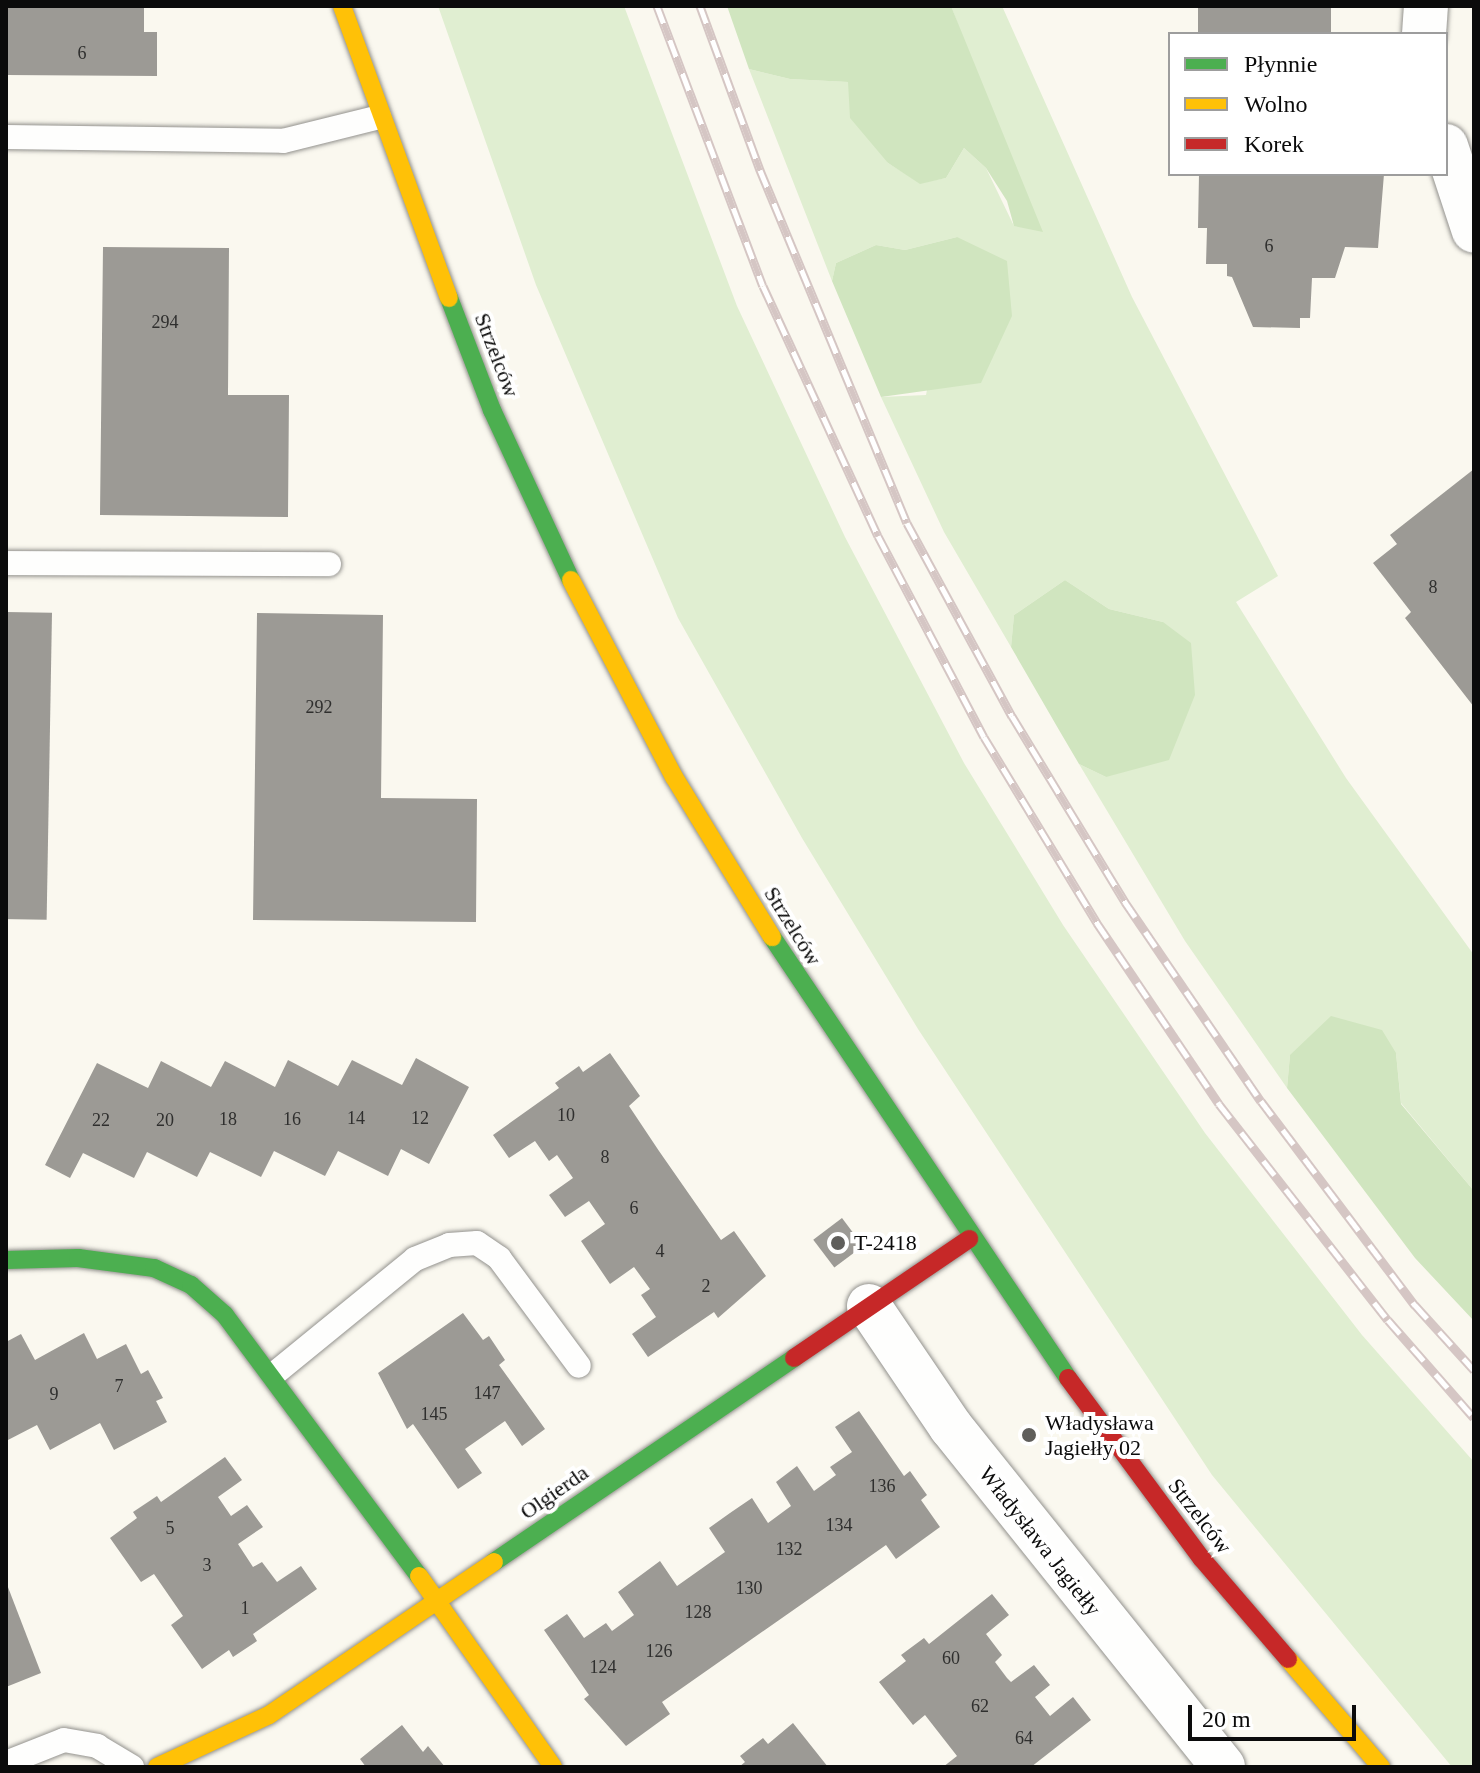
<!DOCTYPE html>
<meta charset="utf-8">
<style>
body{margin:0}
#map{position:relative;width:1480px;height:1773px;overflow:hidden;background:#faf8ef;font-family:Georgia,serif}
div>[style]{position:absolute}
.green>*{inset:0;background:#e0eed1}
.forest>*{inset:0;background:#d0e5bf}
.building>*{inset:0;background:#9c9a95;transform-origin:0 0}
.roads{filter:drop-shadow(0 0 2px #93928e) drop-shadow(0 0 2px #93928e)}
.lane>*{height:24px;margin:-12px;padding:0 12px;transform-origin:12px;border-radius:12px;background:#fefefd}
.street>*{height:44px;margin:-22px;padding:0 22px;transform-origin:22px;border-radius:22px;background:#fefefd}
.fast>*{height:18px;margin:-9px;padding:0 9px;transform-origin:9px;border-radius:9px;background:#4caf50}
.slow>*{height:18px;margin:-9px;padding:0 9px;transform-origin:9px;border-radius:9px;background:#ffc107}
.jam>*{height:18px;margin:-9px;padding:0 9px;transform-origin:9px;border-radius:9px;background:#c62828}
.rail>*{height:9px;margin-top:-4.5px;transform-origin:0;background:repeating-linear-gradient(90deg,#fff 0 18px,#d5c6c4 0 36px);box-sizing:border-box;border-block:2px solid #d5c6c4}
.dots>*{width:22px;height:22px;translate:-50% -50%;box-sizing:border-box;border:4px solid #fff;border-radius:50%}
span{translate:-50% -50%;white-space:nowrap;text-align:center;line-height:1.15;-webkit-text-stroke:8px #fff;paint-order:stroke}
.number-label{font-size:18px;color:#2f2f2e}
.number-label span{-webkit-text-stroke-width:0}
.street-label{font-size:22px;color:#0b0b0b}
.poi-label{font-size:22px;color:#0b0b0b}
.left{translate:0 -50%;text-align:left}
.frame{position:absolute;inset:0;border:8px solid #0b0b0b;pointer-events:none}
.legend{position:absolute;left:1168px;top:32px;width:280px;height:144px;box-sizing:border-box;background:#fff;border:2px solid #9d9d9d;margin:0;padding:10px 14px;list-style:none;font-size:24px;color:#0b0b0b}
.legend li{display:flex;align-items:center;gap:16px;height:40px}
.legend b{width:40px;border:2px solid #9d9d9d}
.scale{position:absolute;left:1188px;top:1705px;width:168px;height:36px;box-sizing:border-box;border:4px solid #0b0b0b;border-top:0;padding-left:10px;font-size:24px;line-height:28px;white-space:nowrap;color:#0b0b0b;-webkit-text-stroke:6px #fff;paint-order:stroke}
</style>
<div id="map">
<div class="green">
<i style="clip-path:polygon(438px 6px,624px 6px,737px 306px,845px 537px,964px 763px,1063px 925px,1205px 1133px,1362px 1335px,1474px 1462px,1474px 1767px,1452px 1767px,1212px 1475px,918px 1029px,802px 838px,678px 618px,536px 285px)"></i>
<i style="clip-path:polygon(951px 6px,1002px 6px,1132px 297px,1278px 576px,1236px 602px,1346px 778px,1474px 955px,1474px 1191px,1401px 1103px,1396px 1053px,1290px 1055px,1287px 1088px,1185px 941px,1079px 764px,1106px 777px,1163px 622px,1109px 609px,1065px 580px,1014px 615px,1011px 647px,944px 532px,881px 397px,926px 395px,957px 237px,905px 250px,876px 245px,836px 263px,832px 281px,749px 69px,790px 79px,849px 82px,888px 163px,920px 183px,946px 178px,964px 148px,986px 168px,1014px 226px,982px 88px)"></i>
</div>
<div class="forest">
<i style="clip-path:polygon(727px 6px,951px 6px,1043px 232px,1014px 226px,1007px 201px,986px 168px,964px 148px,946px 178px,920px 184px,888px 163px,850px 118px,848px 82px,790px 79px,749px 69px)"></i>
<i style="clip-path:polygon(957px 237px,1007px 261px,1012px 316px,981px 383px,881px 397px,832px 281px,836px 263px,876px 245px,905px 250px)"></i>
<i style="clip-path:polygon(1065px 580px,1109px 609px,1163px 622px,1191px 643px,1195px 695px,1169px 760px,1106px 777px,1079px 764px,1059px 730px,1011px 647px,1014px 615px)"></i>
<i style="clip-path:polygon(1331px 1016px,1382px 1030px,1396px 1053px,1401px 1104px,1474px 1191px,1474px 1321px,1415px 1258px,1287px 1088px,1290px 1055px)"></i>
</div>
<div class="building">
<i style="clip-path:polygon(6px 6px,144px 6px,144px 32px,157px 32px,157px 76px,6px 75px)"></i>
<i style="left:1198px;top:6px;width:133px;height:28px"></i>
<i style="clip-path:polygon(1199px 174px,1384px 174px,1378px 248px,1345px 247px,1335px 278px,1312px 278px,1310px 318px,1300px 318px,1300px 328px,1253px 327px,1232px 277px,1227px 276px,1227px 264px,1206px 264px,1207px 228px,1198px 228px)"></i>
<i style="clip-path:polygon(103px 247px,229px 248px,228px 395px,289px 395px,288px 517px,100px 515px)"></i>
<i style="clip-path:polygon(1474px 469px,1474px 707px,1405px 618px,1411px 612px,1373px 563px,1397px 544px,1390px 535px)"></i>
<i style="left:6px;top:612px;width:46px;height:307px;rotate:1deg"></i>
<i style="clip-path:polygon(257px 613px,383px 615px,381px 798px,477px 799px,476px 922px,253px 920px)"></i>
<i style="clip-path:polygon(610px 1053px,640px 1096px,629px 1106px,659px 1151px,721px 1240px,734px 1231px,766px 1276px,718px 1318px,714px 1312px,648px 1357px,632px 1334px,656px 1317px,641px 1295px,650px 1289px,634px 1267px,610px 1284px,581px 1241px,605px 1224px,589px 1201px,565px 1217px,549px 1195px,573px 1178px,557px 1155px,549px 1161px,535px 1141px,509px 1158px,493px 1135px,559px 1088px,555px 1083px,579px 1066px,583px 1072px)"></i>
<i style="clip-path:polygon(416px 1058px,469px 1087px,429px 1164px,401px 1149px,388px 1176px,338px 1151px,325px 1176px,274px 1151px,261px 1177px,210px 1152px,197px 1177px,147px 1152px,134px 1178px,83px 1153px,70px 1178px,45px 1165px,97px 1063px,148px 1088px,161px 1061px,211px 1087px,225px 1061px,275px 1087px,288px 1060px,338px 1086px,352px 1060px,402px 1085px)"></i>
<i style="left:842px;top:1218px;width:35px;height:36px;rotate:53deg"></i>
<i style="clip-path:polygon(463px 1313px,483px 1340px,489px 1336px,505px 1360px,499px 1365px,545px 1429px,522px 1446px,505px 1421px,465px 1449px,482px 1473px,458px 1489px,413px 1424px,407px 1429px,378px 1373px)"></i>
<i style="clip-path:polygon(84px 1333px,97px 1359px,126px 1344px,141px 1374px,148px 1370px,163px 1398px,156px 1401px,167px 1422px,114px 1450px,100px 1423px,50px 1450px,37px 1425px,6px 1441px,6px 1342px,21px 1334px,35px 1360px)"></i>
<i style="clip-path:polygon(859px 1411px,904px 1476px,910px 1471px,927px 1495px,921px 1500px,940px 1527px,896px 1559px,886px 1545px,842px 1576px,662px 1702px,670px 1714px,626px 1746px,584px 1699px,589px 1695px,544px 1630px,567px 1614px,584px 1638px,606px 1623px,612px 1631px,634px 1615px,618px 1592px,660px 1561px,677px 1586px,725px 1552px,709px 1528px,730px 1513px,752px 1498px,768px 1523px,791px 1506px,776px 1482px,797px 1466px,814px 1491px,836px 1475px,830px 1467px,852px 1452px,835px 1427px)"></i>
<i style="clip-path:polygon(225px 1457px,242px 1480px,218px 1497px,231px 1516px,247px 1505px,263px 1527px,238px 1544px,253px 1567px,262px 1562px,277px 1582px,301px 1566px,317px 1589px,253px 1634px,257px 1641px,233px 1657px,229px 1650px,202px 1669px,171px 1625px,183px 1616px,154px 1574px,141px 1582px,110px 1538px,137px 1518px,133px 1512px,157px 1496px,161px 1502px)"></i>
<i style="clip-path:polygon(6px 1582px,41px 1673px,6px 1687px)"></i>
<i style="clip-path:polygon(992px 1594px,1009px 1615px,986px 1634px,1002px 1655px,995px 1662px,1007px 1678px,1011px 1682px,1034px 1665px,1050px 1685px,1035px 1697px,1050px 1716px,1073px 1697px,1091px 1720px,1031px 1767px,943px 1767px,957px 1756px,925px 1715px,913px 1725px,879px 1682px,906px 1661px,901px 1655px,924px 1638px,929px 1644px)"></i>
<i style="clip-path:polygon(793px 1723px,828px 1767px,739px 1767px,745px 1762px,740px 1756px,763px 1738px,768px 1744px)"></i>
<i style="clip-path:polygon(402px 1725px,423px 1752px,428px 1746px,445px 1767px,366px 1767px,360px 1759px)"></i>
</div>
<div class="roads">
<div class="lane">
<i style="left:6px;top:137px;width:277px;rotate:0.8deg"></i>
<i style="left:283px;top:141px;width:99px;rotate:-14deg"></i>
<i style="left:6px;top:563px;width:323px;rotate:0.2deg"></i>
<i style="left:274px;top:1374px;width:182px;rotate:-39.2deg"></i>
<i style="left:415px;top:1259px;width:37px;rotate:-22deg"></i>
<i style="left:449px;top:1245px;width:28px;rotate:-4deg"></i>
<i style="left:477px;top:1243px;width:27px;rotate:34deg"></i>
<i style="left:499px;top:1258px;width:134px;rotate:53.5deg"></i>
<i style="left:6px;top:1763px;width:62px;rotate:-21.6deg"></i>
<i style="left:64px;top:1740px;width:34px;rotate:10deg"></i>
<i style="left:97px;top:1746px;width:41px;rotate:31deg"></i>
</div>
<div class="street">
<i style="left:1424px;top:34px;width:28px;rotate:-86deg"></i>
<i style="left:1446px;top:146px;width:89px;rotate:71.8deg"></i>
<i style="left:869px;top:1306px;width:146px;rotate:55.9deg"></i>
<i style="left:951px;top:1427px;width:435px;rotate:51.3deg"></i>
</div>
<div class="fast">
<i style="left:449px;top:298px;width:120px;rotate:69deg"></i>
<i style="left:492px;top:410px;width:187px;rotate:65.1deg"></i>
<i style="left:772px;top:937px;width:531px;rotate:56.13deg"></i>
<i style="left:6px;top:1260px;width:72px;rotate:-1.6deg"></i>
<i style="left:78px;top:1258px;width:77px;rotate:7.5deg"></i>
<i style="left:154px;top:1268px;width:41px;rotate:24.7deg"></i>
<i style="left:191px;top:1285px;width:45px;rotate:41.4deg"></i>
<i style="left:225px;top:1315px;width:325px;rotate:53.4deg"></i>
<i style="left:494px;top:1562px;width:363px;rotate:-34.2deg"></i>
</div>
<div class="slow">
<i style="left:342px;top:6px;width:311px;rotate:69.9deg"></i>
<i style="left:571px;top:580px;width:222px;rotate:62.4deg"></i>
<i style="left:674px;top:777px;width:188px;rotate:58.5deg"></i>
<i style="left:419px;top:1576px;width:233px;rotate:54.9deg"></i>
<i style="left:1288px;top:1659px;width:143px;rotate:49.3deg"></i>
<i style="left:157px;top:1767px;width:123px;rotate:-24.9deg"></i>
<i style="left:269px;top:1715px;width:272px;rotate:-34.2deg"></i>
</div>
<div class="jam">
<i style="left:794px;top:1358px;width:212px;rotate:-34.2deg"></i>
<i style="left:1068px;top:1378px;width:225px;rotate:53.5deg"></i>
<i style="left:1202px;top:1559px;width:132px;rotate:49.3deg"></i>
</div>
</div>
<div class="rail">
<i style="left:657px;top:6px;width:299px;rotate:69.3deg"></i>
<i style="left:763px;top:286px;width:275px;rotate:65.3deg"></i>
<i style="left:878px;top:536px;width:227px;rotate:62.2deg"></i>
<i style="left:984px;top:737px;width:218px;rotate:58.7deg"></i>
<i style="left:1097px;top:923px;width:218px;rotate:56deg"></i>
<i style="left:1219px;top:1104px;width:274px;rotate:52deg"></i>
<i style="left:1388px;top:1320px;width:130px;rotate:48.7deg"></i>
<i style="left:700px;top:6px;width:175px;rotate:69.9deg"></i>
<i style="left:760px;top:170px;width:382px;rotate:67.4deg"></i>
<i style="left:907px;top:523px;width:220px;rotate:61.5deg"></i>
<i style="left:1012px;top:716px;width:218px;rotate:58.7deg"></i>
<i style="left:1125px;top:902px;width:241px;rotate:55.7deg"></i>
<i style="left:1261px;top:1101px;width:256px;rotate:53deg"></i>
<i style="left:1415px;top:1305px;width:88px;rotate:47.8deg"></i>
</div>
<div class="dots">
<i style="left:838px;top:1243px;background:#5f5e5b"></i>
<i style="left:1029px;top:1435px;background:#5f5e5b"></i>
</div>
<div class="number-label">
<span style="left:82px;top:53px">6</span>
<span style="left:1269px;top:246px">6</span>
<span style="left:165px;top:322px">294</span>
<span style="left:1433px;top:587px">8</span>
<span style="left:319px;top:707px">292</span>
<span style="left:566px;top:1115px">10</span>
<span style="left:356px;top:1118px">14</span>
<span style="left:420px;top:1118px">12</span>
<span style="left:228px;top:1119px">18</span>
<span style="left:292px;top:1119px">16</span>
<span style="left:101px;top:1120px">22</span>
<span style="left:165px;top:1120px">20</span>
<span style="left:605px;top:1157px">8</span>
<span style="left:634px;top:1208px">6</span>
<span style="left:660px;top:1251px">4</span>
<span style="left:706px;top:1286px">2</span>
<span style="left:119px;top:1386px">7</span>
<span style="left:487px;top:1393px">147</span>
<span style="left:54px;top:1394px">9</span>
<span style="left:434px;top:1414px">145</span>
<span style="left:882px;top:1486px">136</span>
<span style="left:839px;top:1525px">134</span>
<span style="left:170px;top:1528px">5</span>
<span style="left:789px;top:1549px">132</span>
<span style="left:207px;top:1565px">3</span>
<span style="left:749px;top:1588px">130</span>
<span style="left:245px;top:1608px">1</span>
<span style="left:698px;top:1612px">128</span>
<span style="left:659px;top:1651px">126</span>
<span style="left:951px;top:1658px">60</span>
<span style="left:603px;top:1667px">124</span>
<span style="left:980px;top:1706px">62</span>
<span style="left:1024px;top:1738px">64</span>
</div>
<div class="street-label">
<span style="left:497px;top:355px;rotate:69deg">Strzelców</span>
<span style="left:793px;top:926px;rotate:58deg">Strzelców</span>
<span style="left:554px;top:1492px;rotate:-35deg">Olgierda</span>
<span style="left:1200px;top:1516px;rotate:52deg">Strzelców</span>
<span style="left:1040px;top:1541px;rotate:52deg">Władysława Jagiełły</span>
</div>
<div class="poi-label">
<span class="left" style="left:854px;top:1243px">T-2418</span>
<span class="left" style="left:1045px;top:1435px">Władysława<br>Jagiełły 02</span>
</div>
<div class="frame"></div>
<ul class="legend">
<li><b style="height:10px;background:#4caf50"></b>Płynnie</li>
<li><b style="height:10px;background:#ffc107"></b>Wolno</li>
<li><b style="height:10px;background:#c62828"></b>Korek</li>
</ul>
<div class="scale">20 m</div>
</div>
